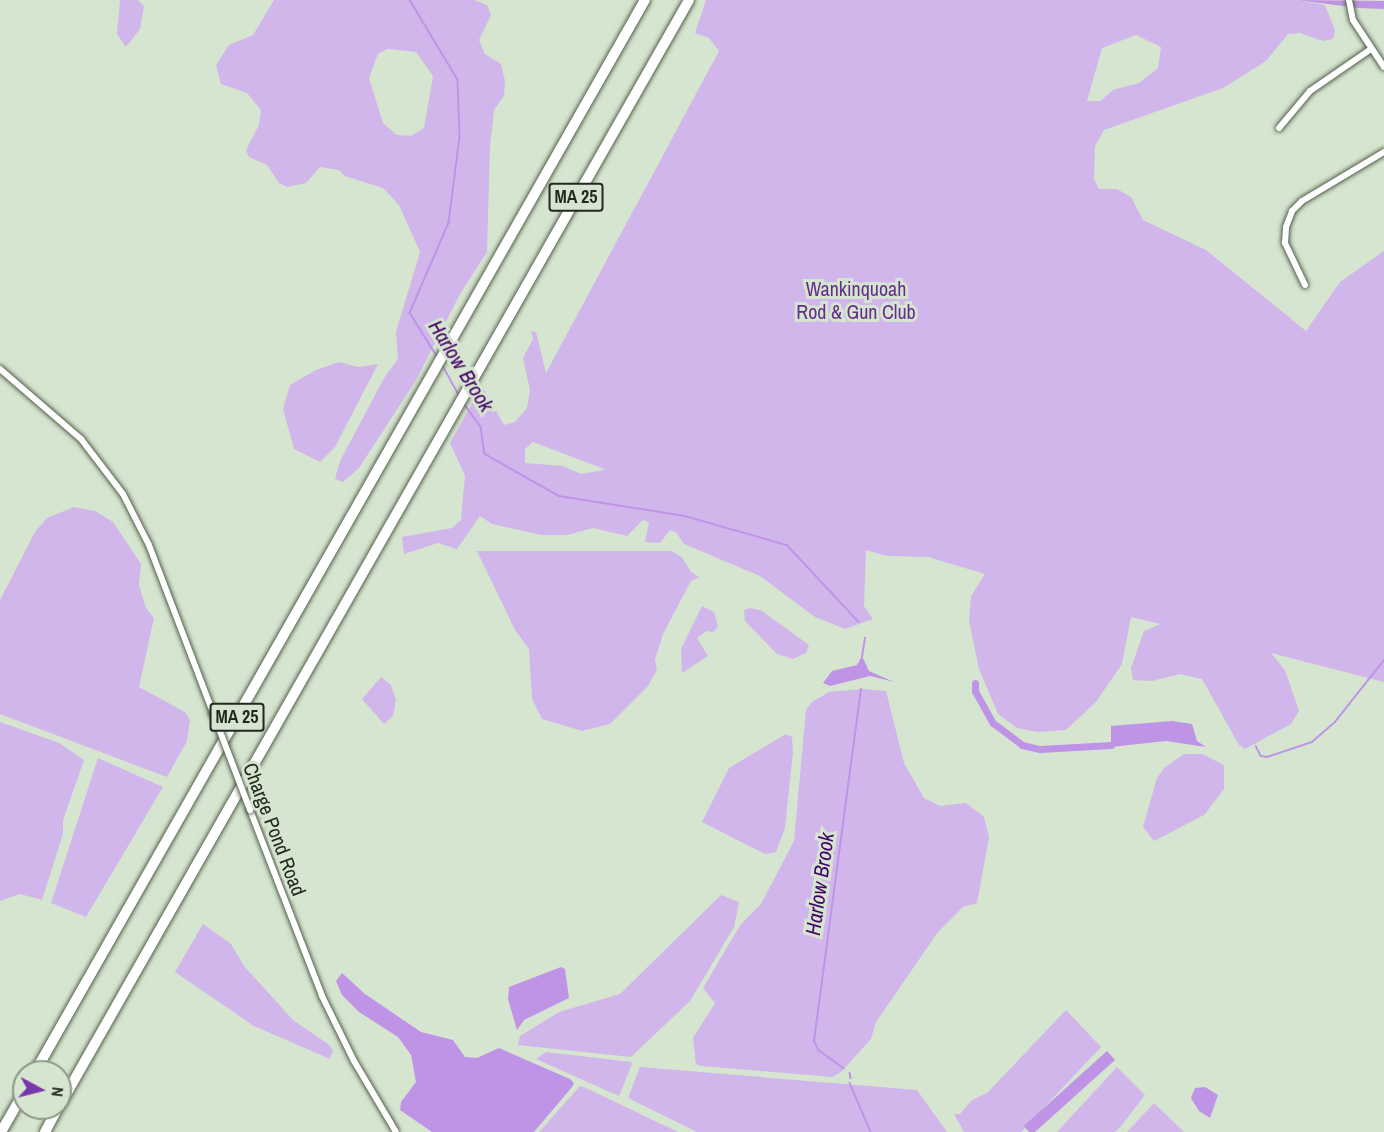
<!DOCTYPE html>
<style>
body{margin:0}
#map{position:relative;width:1384px;height:1132px;overflow:hidden;background:#d6e5cf;font-family:"Archivo Narrow",sans-serif}
div>[style]{position:absolute}
.green>*{inset:0;background:#d1b6eb}
.water>*{inset:0;background:#bf94e7;transform-origin:0 0}
.stream>*{height:1.5px;margin:-0.75px;padding:0 0.75px;transform-origin:0.75px;border-radius:0.75px;background:#bf94e7}
.canal>*{height:7px;margin:-3.5px;padding:0 3.5px;transform-origin:3.5px;border-radius:3.5px;background:#bf94e7}
.roads{filter:drop-shadow(0 0 2px #53604d) drop-shadow(0 0 2px #53604d)}
.minor>*{height:6px;margin:-3px;padding:0 3px;transform-origin:3px;border-radius:3px;background:#fff}
.motorway>*{height:10px;margin:-5px;padding:0 5px;transform-origin:5px;border-radius:5px;background:#fff}
.bridges{filter:drop-shadow(0 0 2px #53604d) drop-shadow(0 0 2px #53604d)}
.minor-bridge>*{height:6px;margin:-3px;padding:0 3px;transform-origin:3px;border-radius:3px;background:#fff}
span{translate:-50% -50%;white-space:nowrap;text-align:center;line-height:1.15;-webkit-text-stroke:6px #d6e5cf;paint-order:stroke}
.shield-label span{padding:2px 4px;background:#d6e5cf;border:2px solid;border-radius:4px;-webkit-text-stroke-width:0}
.shield-label{font-size:18px;color:#22281f;font-weight:700}
.park-label{font-size:20px;color:#652e8e}
.street-label{font-size:20px;color:#22281f}
.water-label{font-size:21px;color:#430068;font-style:italic}
.north{position:absolute;left:12px;top:1060px;width:60px;height:60px;box-sizing:border-box;background:#d6e5cf;border:2px solid #8e9989;border-radius:50%;rotate:97deg;font-size:16px;font-weight:700;line-height:24px;text-align:center;color:#22281f}
.north::after{content:'';display:block;margin:auto;width:21px;height:27px;background:#7a37ac;clip-path:polygon(50% 0,100% 100%,50% 72%,0 100%)}
</style>
<div id="map">
<div class="green">
<i style="clip-path:polygon(120px 0,138px 0,144px 6px,140px 29px,126px 47px,117px 34px)"></i>
<i style="clip-path:polygon(evenodd,274px 0,474px 0,487px 5px,491px 15px,479px 40px,485px 54px,501px 64px,505px 81px,504px 96px,494px 110px,490px 147px,487px 252px,460px 294px,416px 380px,359px 468px,343px 482px,335px 479px,340px 461px,384px 378px,398px 359px,396px 332px,420px 252px,399px 205px,383px 188px,345px 176px,339px 170px,320px 167px,306px 183px,287px 187px,279px 183px,267px 165px,249px 157px,246px 150px,259px 125px,261px 110px,247px 93px,221px 84px,216px 65px,229px 45px,253px 35px,274px 0,387px 49px,416px 52px,433px 76px,424px 128px,411px 136px,397px 135px,383px 123px,369px 78px,378px 54px,387px 49px)"></i>
<i style="clip-path:polygon(evenodd,706px 0,1296px 0,1325px 5px,1335px 30px,1333px 39px,1323px 41px,1300px 33px,1288px 34px,1266px 61px,1223px 88px,1104px 130px,1095px 146px,1094px 179px,1099px 189px,1117px 189px,1131px 197px,1143px 220px,1206px 250px,1306px 331px,1340px 282px,1384px 251px,1384px 682px,1271px 653px,1285px 670px,1299px 711px,1291px 724px,1245px 749px,1239px 745px,1202px 679px,1180px 674px,1152px 681px,1133px 680px,1131px 668px,1144px 631px,1160px 624px,1131px 617px,1122px 664px,1096px 702px,1066px 730px,1037px 732px,1017px 728px,998px 714px,979px 669px,969px 621px,971px 596px,985px 574px,928px 557px,887px 556px,866px 550px,864px 606px,873px 619px,845px 629px,815px 617px,760px 576px,684px 544px,676px 532px,670px 530px,660px 543px,645px 542px,649px 522px,643px 520px,627px 536px,593px 528px,567px 535px,541px 535px,492px 524px,480px 516px,457px 549px,438px 543px,404px 554px,402px 537px,452px 528px,461px 520px,465px 476px,450px 443px,482px 386px,504px 425px,515px 422px,527px 408px,530px 390px,523px 358px,533px 339px,531px 331px,536px 332px,546px 373px,719px 51px,709px 38px,695px 33px,706px 0,1136px 35px,1161px 47px,1158px 68px,1139px 83px,1113px 90px,1100px 101px,1087px 101px,1102px 48px,1136px 35px,706px 0,533px 442px,604px 469px,604px 470px,581px 474px,563px 466px,525px 463px,525px 449px,533px 442px)"></i>
<i style="clip-path:polygon(339px 362px,358px 367px,378px 364px,335px 447px,320px 462px,294px 449px,283px 409px,290px 385px,316px 370px)"></i>
<i style="clip-path:polygon(74px 507px,95px 511px,113px 522px,141px 564px,139px 585px,146px 608px,154px 618px,139px 687px,185px 712px,190px 720px,187px 741px,167px 777px,0 714px,0 600px,35px 532px,47px 518px)"></i>
<i style="clip-path:polygon(477px 551px,671px 551px,682px 557px,691px 572px,699px 577px,691px 581px,663px 634px,655px 660px,657px 670px,648px 686px,610px 724px,582px 731px,542px 719px,532px 699px,529px 649px,515px 630px)"></i>
<i style="clip-path:polygon(702px 606px,714px 612px,718px 626px,714px 632px,707px 631px,697px 638px,708px 656px,682px 673px,681px 649px)"></i>
<i style="clip-path:polygon(751px 608px,762px 611px,809px 645px,806px 653px,793px 659px,777px 654px,745px 621px,744px 610px)"></i>
<i style="clip-path:polygon(381px 677px,391px 685px,396px 700px,393px 716px,384px 724px,362px 699px)"></i>
<i style="clip-path:polygon(863px 689px,886px 691px,904px 763px,924px 798px,940px 806px,966px 803px,984px 817px,989px 837px,977px 903px,963px 907px,938px 932px,876px 1022px,871px 1039px,841px 1072px,832px 1077px,701px 1066px,696px 1064px,693px 1038px,715px 1003px,703px 988px,741px 924px,761px 904px,794px 841px,806px 710px,812px 702px,829px 692px)"></i>
<i style="clip-path:polygon(0 722px,59px 743px,84px 760px,63px 820px,63px 834px,42px 900px,20px 894px,0 901px)"></i>
<i style="clip-path:polygon(786px 734px,792px 737px,793px 752px,785px 828px,776px 852px,765px 854px,702px 822px,729px 768px)"></i>
<i style="clip-path:polygon(1184px 754px,1202px 754px,1224px 765px,1224px 789px,1204px 815px,1154px 841px,1143px 827px,1157px 778px,1165px 767px)"></i>
<i style="clip-path:polygon(98px 758px,163px 787px,86px 917px,51px 903px)"></i>
<i style="clip-path:polygon(721px 895px,739px 902px,734px 927px,690px 1001px,631px 1057px,518px 1045px,520px 1036px,559px 1012px,620px 994px)"></i>
<i style="clip-path:polygon(203px 924px,231px 944px,244px 966px,293px 1020px,328px 1044px,333px 1050px,330px 1059px,254px 1026px,175px 972px)"></i>
<i style="clip-path:polygon(1066px 1010px,1101px 1047px,1021px 1132px,964px 1132px,954px 1114px,960px 1114px,972px 1100px,987px 1093px)"></i>
<i style="clip-path:polygon(546px 1052px,631px 1062px,632px 1064px,619px 1096px,536px 1059px)"></i>
<i style="clip-path:polygon(640px 1067px,917px 1090px,947px 1132px,697px 1132px,628px 1098px)"></i>
<i style="clip-path:polygon(1117px 1067px,1145px 1095px,1122px 1125px,1115px 1132px,1057px 1132px)"></i>
<i style="clip-path:polygon(580px 1086px,586px 1088px,678px 1132px,539px 1132px)"></i>
<i style="clip-path:polygon(1154px 1103px,1157px 1106px,1184px 1132px,1127px 1132px)"></i>
</div>
<div class="water">
<i style="clip-path:polygon(1296px 0,1384px 1px,1384px 9px,1359px 8px)"></i>
<i style="clip-path:polygon(862px 656px,869px 671px,894px 682px,870px 676px,830px 686px,823px 683px,832px 671px,857px 665px)"></i>
<i style="clip-path:polygon(1172px 721px,1192px 724px,1197px 741px,1206px 747px,1166px 741px,1111px 747px,1111px 726px)"></i>
<i style="clip-path:polygon(561px 967px,565px 969px,569px 998px,524px 1020px,517px 1030px,508px 999px,509px 987px)"></i>
<i style="clip-path:polygon(342px 973px,365px 994px,421px 1032px,453px 1040px,465px 1057px,477px 1058px,499px 1048px,570px 1079px,574px 1083px,572px 1087px,534px 1132px,432px 1132px,400px 1110px,401px 1102px,416px 1082px,411px 1055px,398px 1037px,359px 1012px,342px 995px,336px 981px)"></i>
<i style="left:1107px;top:1051px;width:12px;height:112px;rotate:48deg"></i>
<i style="clip-path:polygon(1205px 1087px,1218px 1095px,1210px 1118px,1199px 1111px,1191px 1098px,1195px 1088px)"></i>
</div>
<div class="stream">
<i style="left:410px;top:0;width:93px;rotate:59deg"></i>
<i style="left:458px;top:80px;width:57px;rotate:88deg"></i>
<i style="left:460px;top:137px;width:87px;rotate:97.3deg"></i>
<i style="left:449px;top:223px;width:98px;rotate:113.4deg"></i>
<i style="left:410px;top:313px;width:51px;rotate:57.9deg"></i>
<i style="left:443px;top:366px;width:33px;rotate:61deg"></i>
<i style="left:465px;top:405px;width:27px;rotate:54deg"></i>
<i style="left:481px;top:427px;width:27px;rotate:82deg"></i>
<i style="left:485px;top:454px;width:85px;rotate:29.6deg"></i>
<i style="left:559px;top:496px;width:128px;rotate:9deg"></i>
<i style="left:685px;top:516px;width:106px;rotate:15.9deg"></i>
<i style="left:787px;top:545px;width:105px;rotate:46.9deg"></i>
<i style="left:862px;top:657px;width:19px;rotate:-81deg"></i>
<i style="left:1256px;top:746px;width:11px;rotate:63deg"></i>
<i style="left:1261px;top:756px;width:6px;rotate:9deg"></i>
<i style="left:1267px;top:757px;width:47px;rotate:-18.4deg"></i>
<i style="left:1312px;top:742px;width:30px;rotate:-41deg"></i>
<i style="left:1335px;top:722px;width:79px;rotate:-51.7deg"></i>
<i style="left:844px;top:1069px;width:32px;rotate:-144deg"></i>
<i style="left:818px;top:1050px;width:10px;rotate:-114deg"></i>
<i style="left:814px;top:1041px;width:355px;rotate:-82.4deg"></i>
<i style="left:850px;top:1073px;width:5px;rotate:79deg"></i>
<i style="left:850px;top:1083px;width:53px;rotate:66.8deg"></i>
</div>
<div class="canal">
<i style="left:975px;top:683px;width:8px;rotate:90deg"></i>
<i style="left:975px;top:691px;width:37px;rotate:61deg"></i>
<i style="left:993px;top:723px;width:36px;rotate:37deg"></i>
<i style="left:1022px;top:745px;width:18px;rotate:13deg"></i>
<i style="left:1040px;top:749px;width:71px;rotate:-3.2deg"></i>
</div>
<div class="roads">
<div class="minor">
<i style="left:1349px;top:0;width:20px;rotate:79deg"></i>
<i style="left:1353px;top:20px;width:56px;rotate:56.6deg"></i>
<i style="left:1279px;top:128px;width:48px;rotate:-50deg"></i>
<i style="left:1310px;top:91px;width:74px;rotate:-34.5deg"></i>
<i style="left:1305px;top:285px;width:47px;rotate:-115.5deg"></i>
<i style="left:1285px;top:243px;width:16px;rotate:-86deg"></i>
<i style="left:1286px;top:227px;width:17px;rotate:-69deg"></i>
<i style="left:1292px;top:211px;width:14px;rotate:-45deg"></i>
<i style="left:1302px;top:201px;width:96px;rotate:-30.9deg"></i>
<i style="left:0;top:369px;width:107px;rotate:40.8deg"></i>
<i style="left:81px;top:439px;width:69px;rotate:52.6deg"></i>
<i style="left:123px;top:494px;width:57px;rotate:63deg"></i>
<i style="left:149px;top:545px;width:180px;rotate:69.1deg"></i>
<i style="left:250px;top:810px;width:199px;rotate:68.8deg"></i>
<i style="left:322px;top:996px;width:72px;rotate:63.8deg"></i>
<i style="left:354px;top:1061px;width:82px;rotate:59.4deg"></i>
</div>
<div class="motorway">
<i style="left:35px;top:1072px;width:1233px;rotate:-60.36deg"></i>
<i style="left:60px;top:1105px;width:1271px;rotate:-60.35deg"></i>
<i style="left:1px;top:1132px;width:46px;rotate:-60.1deg"></i>
<i style="left:45px;top:1132px;width:27px;rotate:-62deg"></i>
</div>
</div>
<div class="bridges">
<div class="minor-bridge">
<i style="left:213px;top:713px;width:104px;rotate:69.1deg"></i>
</div>
</div>
<div class="shield-label">
<span style="left:576px;top:197px">MA 25</span>
<span style="left:237px;top:717px">MA 25</span>
</div>
<div class="park-label">
<span style="left:856px;top:300px">Wankinquoah<br>Rod &amp; Gun Club</span>
</div>
<div class="street-label">
<span style="left:275px;top:829px;rotate:69deg">Charge Pond Road</span>
</div>
<div class="water-label">
<span style="left:461px;top:366px;rotate:58deg">Harlow Brook</span>
<span style="left:820px;top:884px;rotate:-82deg">Harlow Brook</span>
</div>
<div class="north">N</div>
</div>
